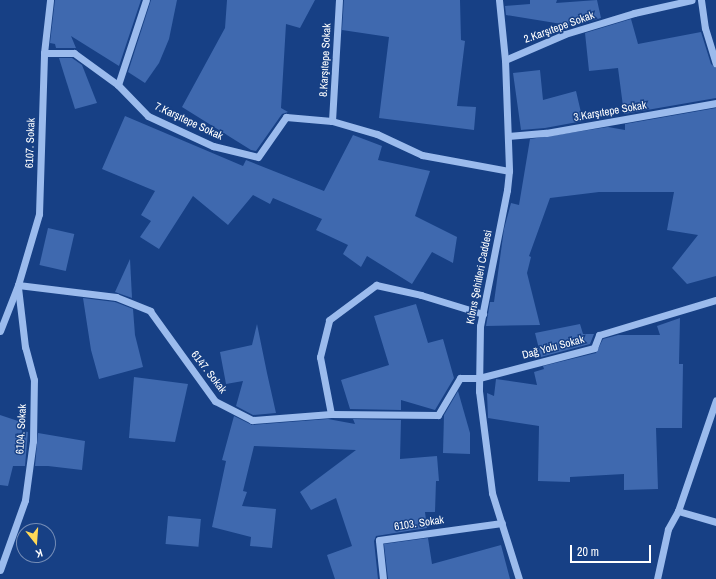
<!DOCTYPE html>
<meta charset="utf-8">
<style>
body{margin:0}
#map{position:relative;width:716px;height:579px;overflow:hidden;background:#174085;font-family:"Archivo Narrow",sans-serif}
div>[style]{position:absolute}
.building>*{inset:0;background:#3f69af;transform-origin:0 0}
.minor>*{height:7px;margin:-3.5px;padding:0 3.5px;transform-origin:3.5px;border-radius:3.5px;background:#9bbbed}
span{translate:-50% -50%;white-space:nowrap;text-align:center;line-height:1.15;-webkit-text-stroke:3px #174085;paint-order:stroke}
.street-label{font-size:11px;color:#fff}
.north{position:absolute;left:16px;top:523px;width:40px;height:40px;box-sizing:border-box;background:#174085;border:1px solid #748cb6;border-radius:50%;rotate:163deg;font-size:11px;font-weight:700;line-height:16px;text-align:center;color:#fff}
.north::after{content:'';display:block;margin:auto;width:14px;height:18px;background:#ffd957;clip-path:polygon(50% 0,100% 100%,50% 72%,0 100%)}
.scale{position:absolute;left:570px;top:545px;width:81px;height:18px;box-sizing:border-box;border:2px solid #fff;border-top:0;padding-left:5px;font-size:12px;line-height:14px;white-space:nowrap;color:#fff;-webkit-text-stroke:3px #174085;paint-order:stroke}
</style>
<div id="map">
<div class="building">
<i style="clip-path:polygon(55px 0,141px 0,119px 66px,71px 36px,76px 48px,56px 48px,55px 44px,50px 43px)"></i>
<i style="clip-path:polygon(151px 0,177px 0,169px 39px,159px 63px,145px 83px,128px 72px)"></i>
<i style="clip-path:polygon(227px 0,315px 0,300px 28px,286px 24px,281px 108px,288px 112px,282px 114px,256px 151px,251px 150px,182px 107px,225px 28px)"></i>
<i style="clip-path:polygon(344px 0,460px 0,461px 40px,465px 41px,457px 106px,476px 107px,474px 130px,379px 118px,389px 37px,342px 30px)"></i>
<i style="clip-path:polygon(530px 0,557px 0,556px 3px,597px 0,601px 18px,574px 26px,506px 15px,505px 6px,530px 4px)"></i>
<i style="clip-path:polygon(631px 19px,638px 44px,701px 32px,711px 64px,716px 68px,716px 98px,624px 114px,618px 68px,589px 71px,585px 33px)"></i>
<i style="clip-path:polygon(59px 58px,72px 58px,82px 65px,97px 103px,75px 109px)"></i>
<i style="clip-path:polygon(540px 70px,543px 100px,576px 91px,583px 121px,545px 128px,521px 130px,513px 73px)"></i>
<i style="clip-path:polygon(716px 108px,716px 276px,687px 284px,672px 268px,698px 235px,667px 230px,674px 192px,599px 192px,550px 198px,529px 256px,531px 257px,527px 273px,540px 325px,486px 326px,490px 302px,494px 302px,504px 229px,511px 203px,519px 205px,530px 139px,608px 127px,625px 130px,625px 124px)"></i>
<i style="clip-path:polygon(125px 116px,243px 166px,246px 160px,324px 191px,353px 135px,382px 146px,378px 160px,430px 171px,415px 216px,457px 237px,453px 263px,432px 252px,412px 284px,367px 256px,361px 267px,343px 254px,348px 245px,316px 230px,322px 219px,273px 198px,270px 204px,253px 195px,228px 225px,193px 196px,159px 249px,140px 237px,151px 221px,141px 215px,155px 191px,102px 169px)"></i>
<i style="left:48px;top:228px;width:27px;height:38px;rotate:13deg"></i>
<i style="clip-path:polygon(130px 259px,132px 298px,115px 292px)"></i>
<i style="clip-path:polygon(83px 298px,115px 302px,133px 309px,135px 335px,143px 367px,99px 379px,91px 350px)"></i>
<i style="clip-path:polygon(416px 304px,428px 343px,443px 339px,454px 378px,435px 410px,401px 400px,401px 410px,350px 409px,341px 380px,389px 365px,374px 316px)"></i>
<i style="clip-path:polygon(680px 318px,679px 364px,683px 364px,682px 428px,656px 428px,658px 489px,624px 490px,624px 474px,570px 477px,570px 482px,538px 481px,539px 426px,488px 418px,487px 393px,494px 396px,496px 379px,537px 385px,534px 372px,544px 369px,543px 366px,596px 353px,603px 339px,618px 335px,660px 335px,657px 326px)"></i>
<i style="clip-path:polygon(257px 324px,267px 373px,276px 413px,253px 415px,236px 406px,243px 381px,226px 384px,220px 352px,252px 345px)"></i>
<i style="clip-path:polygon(580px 324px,583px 334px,594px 334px,590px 344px,541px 357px,535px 333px)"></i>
<i style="clip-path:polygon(134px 377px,188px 384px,175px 442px,129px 438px)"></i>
<i style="clip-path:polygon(458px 391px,470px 433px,470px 454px,443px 453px,444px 415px)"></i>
<i style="clip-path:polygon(0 415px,24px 423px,22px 431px,28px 432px,25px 466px,13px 466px,8px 486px,0 485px)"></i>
<i style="clip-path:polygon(234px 416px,252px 425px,328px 419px,355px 424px,353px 419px,401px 420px,400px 459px,437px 456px,439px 481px,436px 481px,435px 512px,425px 512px,427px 528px,376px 536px,374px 541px,378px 579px,335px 579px,327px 555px,352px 546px,336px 498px,311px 510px,300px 492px,356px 450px,254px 446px,243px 491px,247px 492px,242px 506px,276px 509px,272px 548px,250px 546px,251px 537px,212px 527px,226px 461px,222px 460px)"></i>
<i style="clip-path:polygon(38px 433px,85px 441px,82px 470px,48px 466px,35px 466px)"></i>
<i style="left:168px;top:516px;width:33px;height:28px;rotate:5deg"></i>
<i style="clip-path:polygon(428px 538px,432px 564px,501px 545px,510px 579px,388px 579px,384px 544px)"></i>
</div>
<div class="minor">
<i style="left:499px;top:0;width:60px;rotate:84.3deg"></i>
<i style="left:505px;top:60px;width:111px;rotate:87.9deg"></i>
<i style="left:509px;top:171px;width:19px;rotate:96deg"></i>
<i style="left:507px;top:190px;width:139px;rotate:101.2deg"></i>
<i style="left:480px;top:326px;width:65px;rotate:90.9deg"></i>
<i style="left:479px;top:391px;width:103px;rotate:82.7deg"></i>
<i style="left:492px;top:493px;width:90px;rotate:72.6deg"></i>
<i style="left:701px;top:0;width:28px;rotate:82deg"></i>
<i style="left:705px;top:28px;width:37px;rotate:73deg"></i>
<i style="left:44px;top:53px;width:30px"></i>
<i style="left:74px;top:53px;width:54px;rotate:36deg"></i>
<i style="left:118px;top:85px;width:43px;rotate:45.9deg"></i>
<i style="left:148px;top:116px;width:72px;rotate:24.8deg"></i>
<i style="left:213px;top:146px;width:46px;rotate:13.7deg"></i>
<i style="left:258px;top:157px;width:49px;rotate:-55deg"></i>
<i style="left:286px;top:117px;width:46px;rotate:5deg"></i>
<i style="left:332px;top:121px;width:47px;rotate:16.1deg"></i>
<i style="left:377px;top:134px;width:50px;rotate:25deg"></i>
<i style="left:422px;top:155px;width:88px;rotate:10.4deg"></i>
<i style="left:505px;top:60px;width:65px;rotate:-23.4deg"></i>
<i style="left:565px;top:34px;width:72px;rotate:-16.9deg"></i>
<i style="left:634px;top:13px;width:59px;rotate:-12.6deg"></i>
<i style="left:118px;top:85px;width:89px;rotate:-71.8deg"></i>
<i style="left:332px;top:121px;width:121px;rotate:-86.7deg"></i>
<i style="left:508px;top:136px;width:38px;rotate:-5deg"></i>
<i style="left:546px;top:133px;width:173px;rotate:-10deg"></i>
<i style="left:18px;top:285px;width:99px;rotate:7deg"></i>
<i style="left:116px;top:297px;width:37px;rotate:22deg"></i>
<i style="left:150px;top:311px;width:111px;rotate:54.2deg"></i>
<i style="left:215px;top:401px;width:42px;rotate:27.2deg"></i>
<i style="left:252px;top:420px;width:79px;rotate:-4.3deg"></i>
<i style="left:331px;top:414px;width:107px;rotate:0.5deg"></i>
<i style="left:438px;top:415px;width:43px;rotate:-59.3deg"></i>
<i style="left:460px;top:378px;width:19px"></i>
<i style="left:479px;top:378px;width:119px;rotate:-14.6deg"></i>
<i style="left:594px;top:348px;width:14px;rotate:-69deg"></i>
<i style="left:599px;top:335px;width:122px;rotate:-16.7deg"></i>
<i style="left:0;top:331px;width:49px;rotate:-68.6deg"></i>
<i style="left:18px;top:285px;width:74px;rotate:-73.5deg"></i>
<i style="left:39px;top:214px;width:161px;rotate:-88.2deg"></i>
<i style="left:44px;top:53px;width:53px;rotate:-83.5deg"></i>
<i style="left:331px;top:414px;width:58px;rotate:-100.9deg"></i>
<i style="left:320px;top:357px;width:38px;rotate:-76deg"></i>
<i style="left:329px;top:320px;width:59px;rotate:-36.7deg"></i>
<i style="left:376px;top:285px;width:46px;rotate:12.5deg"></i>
<i style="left:421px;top:295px;width:65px;rotate:17deg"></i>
<i style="left:678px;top:511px;width:40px;rotate:16deg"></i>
<i style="left:0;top:570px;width:74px;rotate:-70.3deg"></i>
<i style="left:25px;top:500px;width:60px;rotate:-82.3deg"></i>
<i style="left:33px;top:441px;width:61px;rotate:-89.1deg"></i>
<i style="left:34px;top:380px;width:34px;rotate:-105deg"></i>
<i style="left:25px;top:347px;width:60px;rotate:-96.7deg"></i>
<i style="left:383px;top:579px;width:39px;rotate:-96deg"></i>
<i style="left:379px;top:540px;width:124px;rotate:-7.9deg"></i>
<i style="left:657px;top:579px;width:51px;rotate:-77.6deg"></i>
<i style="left:668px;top:529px;width:21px;rotate:-61deg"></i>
<i style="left:678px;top:511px;width:117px;rotate:-71.1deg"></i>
</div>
<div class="street-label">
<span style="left:559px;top:27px;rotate:-20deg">2.Karşıtepe Sokak</span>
<span style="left:325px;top:60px;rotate:-87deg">8.Karşıtepe Sokak</span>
<span style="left:610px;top:111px;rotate:-10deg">3.Karşıtepe Sokak</span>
<span style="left:189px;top:121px;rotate:25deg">7.Karşıtepe Sokak</span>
<span style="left:30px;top:143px;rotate:-88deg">6107. Sokak</span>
<span style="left:479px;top:277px;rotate:-79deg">Kıbrıs Şehitleri Caddesi</span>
<span style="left:553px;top:347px;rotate:-15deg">Dağ Yolu Sokak</span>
<span style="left:209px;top:372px;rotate:52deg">6147. Sokak</span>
<span style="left:21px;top:429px;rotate:-87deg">6104. Sokak</span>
<span style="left:419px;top:523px;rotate:-8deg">6103. Sokak</span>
</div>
<div class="north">K</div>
<div class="scale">20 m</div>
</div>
